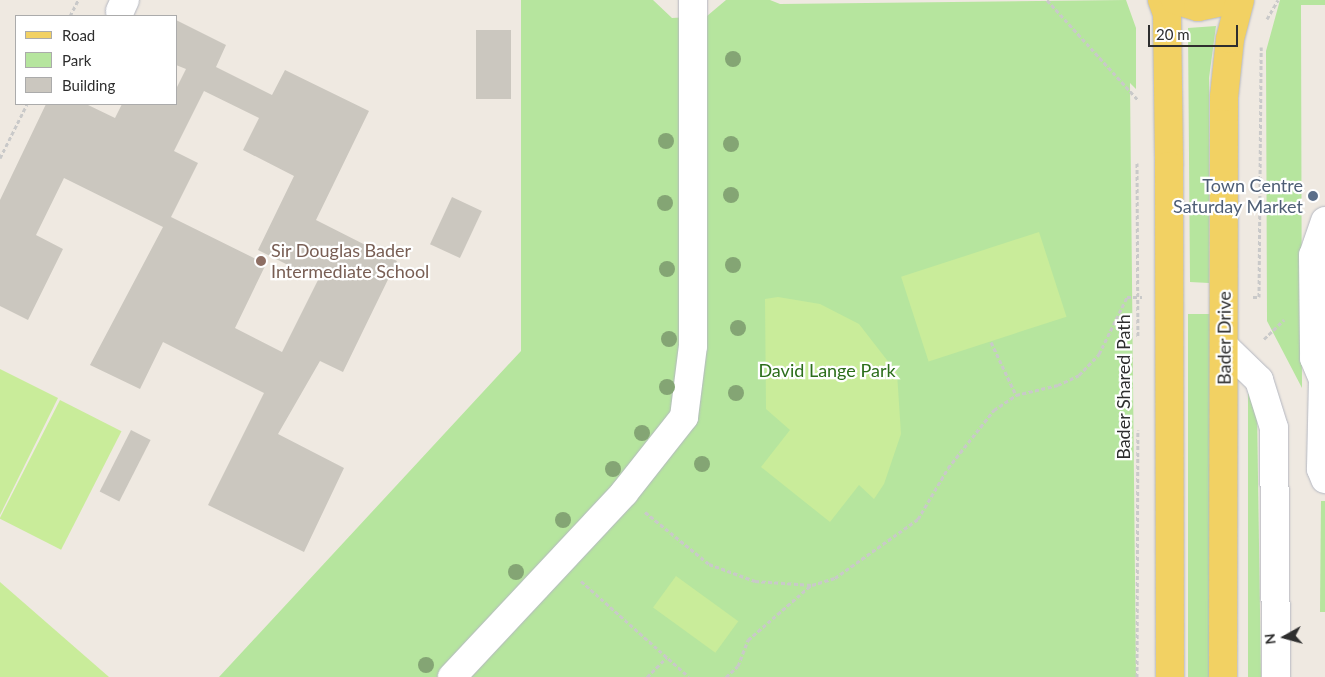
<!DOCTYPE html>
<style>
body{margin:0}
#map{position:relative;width:1325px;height:677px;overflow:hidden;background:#efe9e1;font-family:Lato,sans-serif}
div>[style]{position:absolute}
.green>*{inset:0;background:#b6e59e;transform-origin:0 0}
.pitch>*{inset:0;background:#c9ec9a;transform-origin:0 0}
.building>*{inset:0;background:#cbc7bf;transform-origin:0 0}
.path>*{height:3px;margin-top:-1.5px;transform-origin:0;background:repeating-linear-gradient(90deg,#c9c9c9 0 4px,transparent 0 6.5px)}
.roads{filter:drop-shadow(0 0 1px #b4b7c1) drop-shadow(0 0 1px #b4b7c1)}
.minor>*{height:28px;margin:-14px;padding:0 14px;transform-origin:14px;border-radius:14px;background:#fff}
.major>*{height:28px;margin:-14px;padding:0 14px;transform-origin:14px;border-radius:14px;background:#f2d163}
.trees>*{width:16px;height:16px;margin:-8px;border-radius:50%;background:#84a574}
.dots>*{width:14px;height:14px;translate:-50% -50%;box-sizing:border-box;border:2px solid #fff;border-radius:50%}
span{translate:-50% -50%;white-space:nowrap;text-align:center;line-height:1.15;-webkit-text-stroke:4.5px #fff;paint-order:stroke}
.service-label{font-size:18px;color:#4e5e75}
.right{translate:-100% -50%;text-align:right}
.education-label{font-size:18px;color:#785e54}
.left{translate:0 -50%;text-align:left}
.street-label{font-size:18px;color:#2e2e2e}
.park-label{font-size:18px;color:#2c6e1b}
.legend{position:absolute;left:15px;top:15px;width:162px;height:90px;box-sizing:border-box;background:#fff;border:1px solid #ababab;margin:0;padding:6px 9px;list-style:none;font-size:15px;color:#2e2e2e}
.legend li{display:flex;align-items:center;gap:10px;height:25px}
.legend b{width:25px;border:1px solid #ababab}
.north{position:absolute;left:1260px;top:612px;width:50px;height:50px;-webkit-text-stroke:4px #fff;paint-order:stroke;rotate:263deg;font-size:14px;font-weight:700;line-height:20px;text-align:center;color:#2e2e2e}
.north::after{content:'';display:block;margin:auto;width:18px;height:22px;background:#2e2e2e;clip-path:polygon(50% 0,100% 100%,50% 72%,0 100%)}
.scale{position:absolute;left:1148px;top:25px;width:90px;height:22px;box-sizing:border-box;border:2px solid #2e2e2e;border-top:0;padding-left:6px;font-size:15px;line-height:18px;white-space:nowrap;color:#2e2e2e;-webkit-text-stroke:4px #fff;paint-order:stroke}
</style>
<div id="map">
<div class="green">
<i style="clip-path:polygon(521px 0,653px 0,672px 18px,707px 16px,726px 0,770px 0,780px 4px,1126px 0,1136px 28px,1136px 89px,1130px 83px,1136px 677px,219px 677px,521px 351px)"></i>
<i style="clip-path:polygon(1280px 0,1325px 0,1325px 5px,1301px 5px,1302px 388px,1267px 321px,1266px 51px)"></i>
<i style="clip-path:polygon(1216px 26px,1209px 78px,1209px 283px,1190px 282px,1188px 28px)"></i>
<i style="left:1188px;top:314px;width:22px;height:363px"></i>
<i style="clip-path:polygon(1248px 387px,1257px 411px,1261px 677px,1248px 677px)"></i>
<i style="clip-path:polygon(1321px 501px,1325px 501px,1325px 612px,1320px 612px)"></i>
</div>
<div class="pitch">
<i style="left:1039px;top:232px;width:89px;height:145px;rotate:72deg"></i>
<i style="clip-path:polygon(778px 297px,820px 304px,859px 324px,897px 373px,901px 434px,884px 484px,874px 499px,859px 485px,830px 522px,761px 467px,790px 430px,766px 409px,765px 299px)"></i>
<i style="clip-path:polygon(0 369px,58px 398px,0 515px)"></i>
<i style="left:60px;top:400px;width:69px;height:133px;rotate:27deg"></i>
<i style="left:676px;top:576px;width:77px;height:39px;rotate:36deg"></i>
<i style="clip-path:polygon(0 582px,109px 677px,0 677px)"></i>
</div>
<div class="building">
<i style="clip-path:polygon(evenodd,176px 20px,226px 45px,216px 67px,272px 95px,285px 70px,369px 111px,316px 220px,397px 261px,343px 372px,320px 361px,278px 434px,344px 468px,304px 552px,208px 505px,264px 393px,163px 342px,140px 389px,90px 365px,163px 227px,64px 178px,36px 235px,63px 249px,28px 320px,0 306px,0 200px,46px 104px,86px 104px,115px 118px,122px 104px,176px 104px,176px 89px,186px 69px,176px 65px,176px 20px,204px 91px,259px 118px,243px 150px,294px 176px,258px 250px,318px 280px,282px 352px,235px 328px,266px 264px,171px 217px,198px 163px,174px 151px,204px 91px)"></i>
<i style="left:476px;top:30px;width:35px;height:69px"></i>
<i style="left:452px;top:197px;width:33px;height:52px;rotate:25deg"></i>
<i style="left:131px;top:430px;width:22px;height:69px;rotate:27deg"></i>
</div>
<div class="path">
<i style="left:1047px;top:0;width:135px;rotate:47.7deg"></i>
<i style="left:70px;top:16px;width:18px;rotate:-63deg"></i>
<i style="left:1267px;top:19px;width:22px;rotate:-60deg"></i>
<i style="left:0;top:158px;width:60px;rotate:-63.4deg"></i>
<i style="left:1137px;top:163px;width:174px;rotate:89.7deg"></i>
<i style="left:1253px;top:297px;width:6px"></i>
<i style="left:1259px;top:297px;width:250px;rotate:-89.5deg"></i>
<i style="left:1264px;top:339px;width:28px;rotate:-44deg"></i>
<i style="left:991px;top:342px;width:59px;rotate:64.7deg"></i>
<i style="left:645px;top:512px;width:82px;rotate:39.1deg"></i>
<i style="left:709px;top:564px;width:49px;rotate:20.3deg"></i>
<i style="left:755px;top:581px;width:57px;rotate:4deg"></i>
<i style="left:812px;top:585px;width:24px;rotate:-17deg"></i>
<i style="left:835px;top:578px;width:102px;rotate:-35.4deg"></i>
<i style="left:918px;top:519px;width:59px;rotate:-59.5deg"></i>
<i style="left:948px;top:468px;width:74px;rotate:-51.6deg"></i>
<i style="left:994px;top:410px;width:27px;rotate:-34deg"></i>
<i style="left:1016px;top:395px;width:43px;rotate:-13.4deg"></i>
<i style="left:1058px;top:385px;width:23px;rotate:-25deg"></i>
<i style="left:1079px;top:375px;width:29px;rotate:-46deg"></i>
<i style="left:1099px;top:354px;width:64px;rotate:-63.8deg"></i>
<i style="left:1127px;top:297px;width:15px"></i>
<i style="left:581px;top:581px;width:144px;rotate:41.6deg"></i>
<i style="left:647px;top:677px;width:28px;rotate:-45deg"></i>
<i style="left:726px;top:677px;width:16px;rotate:-43deg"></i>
<i style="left:738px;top:666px;width:28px;rotate:-69deg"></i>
<i style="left:748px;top:640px;width:84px;rotate:-41.1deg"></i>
<i style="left:1137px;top:677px;width:247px;rotate:-89.8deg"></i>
</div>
<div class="roads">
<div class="minor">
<i style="left:120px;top:11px;width:12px;rotate:-66deg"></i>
<i style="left:1325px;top:221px;width:36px;rotate:109deg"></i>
<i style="left:1313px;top:255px;width:103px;rotate:89.4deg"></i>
<i style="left:1314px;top:358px;width:23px;rotate:67deg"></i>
<i style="left:1323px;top:379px;width:90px;rotate:91.3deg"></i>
<i style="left:1321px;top:469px;width:11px;rotate:68deg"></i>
<i style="left:1224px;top:346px;width:49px;rotate:44.2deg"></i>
<i style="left:1259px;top:380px;width:50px;rotate:72.6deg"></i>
<i style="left:1274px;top:428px;width:249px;rotate:89.5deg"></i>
<i style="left:452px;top:677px;width:252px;rotate:-46.9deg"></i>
<i style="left:624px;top:493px;width:97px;rotate:-51.7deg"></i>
<i style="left:684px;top:417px;width:72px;rotate:-82.8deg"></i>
<i style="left:693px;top:346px;width:346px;rotate:-90deg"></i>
</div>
<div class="major">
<i style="left:1162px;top:0;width:15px;rotate:70deg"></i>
<i style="left:1167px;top:14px;width:152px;rotate:89.2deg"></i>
<i style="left:1169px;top:166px;width:511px;rotate:89.89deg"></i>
<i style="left:1175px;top:0;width:24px;rotate:17deg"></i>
<i style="left:1198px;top:7px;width:34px;rotate:-12deg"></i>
<i style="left:1223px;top:677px;width:580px;rotate:-89.9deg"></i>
<i style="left:1224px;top:97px;width:58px;rotate:-84.1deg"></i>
<i style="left:1230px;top:39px;width:40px;rotate:-75.6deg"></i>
</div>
</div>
<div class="trees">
<i style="left:733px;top:59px"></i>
<i style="left:666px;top:141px"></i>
<i style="left:731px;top:144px"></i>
<i style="left:731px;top:195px"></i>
<i style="left:665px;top:203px"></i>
<i style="left:733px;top:265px"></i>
<i style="left:667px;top:269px"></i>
<i style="left:738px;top:328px"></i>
<i style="left:669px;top:339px"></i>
<i style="left:667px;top:387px"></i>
<i style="left:736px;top:393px"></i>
<i style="left:642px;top:433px"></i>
<i style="left:702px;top:464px"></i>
<i style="left:613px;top:469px"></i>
<i style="left:563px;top:520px"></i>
<i style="left:516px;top:572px"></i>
<i style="left:426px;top:665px"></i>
</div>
<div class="dots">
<i style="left:1313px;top:196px;background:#5c6f8a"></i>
<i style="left:261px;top:261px;background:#8d6e63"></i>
</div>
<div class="service-label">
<span class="right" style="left:1303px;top:196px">Town Centre<br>Saturday Market</span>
</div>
<div class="education-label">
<span class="left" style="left:271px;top:261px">Sir Douglas Bader<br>Intermediate School</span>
</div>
<div class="street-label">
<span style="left:1224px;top:338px;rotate:-90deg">Bader Drive</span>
<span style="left:1123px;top:387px;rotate:-90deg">Bader Shared Path</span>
</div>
<div class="park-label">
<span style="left:827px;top:370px">David Lange Park</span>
</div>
<ul class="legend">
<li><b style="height:6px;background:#f2d163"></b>Road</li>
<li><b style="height:14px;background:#b6e59e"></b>Park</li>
<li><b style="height:14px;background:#cbc7bf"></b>Building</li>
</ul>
<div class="north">N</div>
<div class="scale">20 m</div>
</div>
